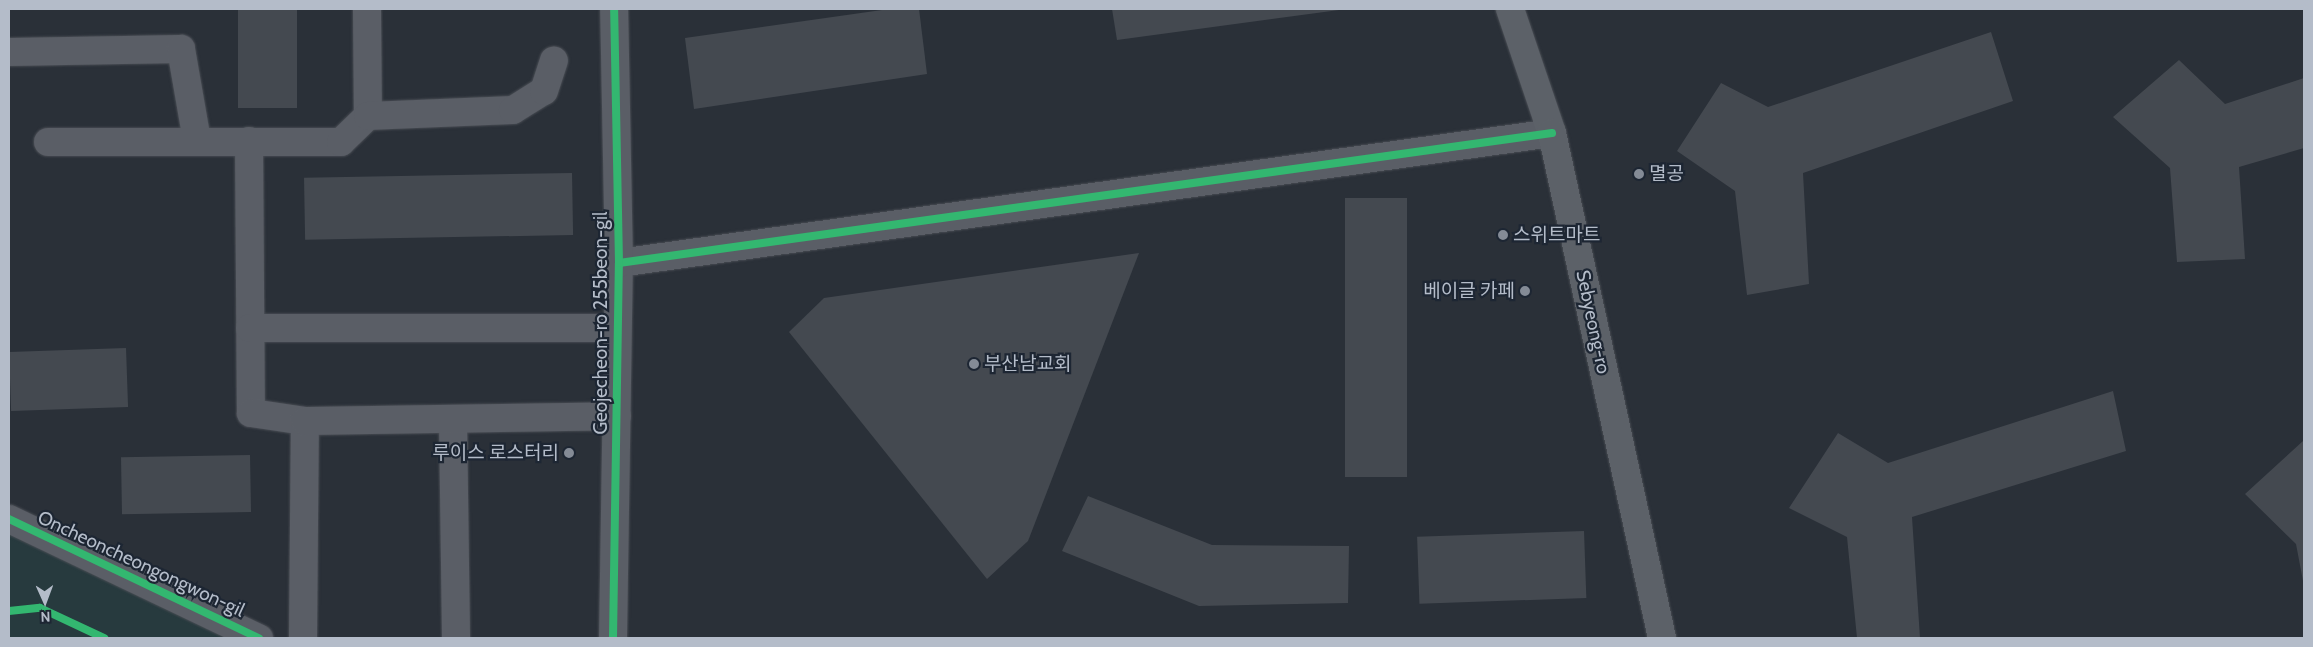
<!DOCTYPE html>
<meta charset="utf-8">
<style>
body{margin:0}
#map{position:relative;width:2313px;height:647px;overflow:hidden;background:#2a3038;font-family:Cabin,"Noto Sans KR",sans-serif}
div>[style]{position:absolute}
.green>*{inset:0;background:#273a3e}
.building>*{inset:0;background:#444950;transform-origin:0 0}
.roads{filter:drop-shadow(0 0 1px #484c53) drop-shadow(0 0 1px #484c53)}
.minor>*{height:28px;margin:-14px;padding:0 14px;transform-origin:14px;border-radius:14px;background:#5a5e66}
.major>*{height:28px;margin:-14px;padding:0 14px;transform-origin:14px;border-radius:14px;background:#5c6168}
.cycleway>*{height:8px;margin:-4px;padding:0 4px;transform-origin:4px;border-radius:4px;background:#33b770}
.dots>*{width:14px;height:14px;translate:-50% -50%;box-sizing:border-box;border:2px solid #1d2633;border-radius:50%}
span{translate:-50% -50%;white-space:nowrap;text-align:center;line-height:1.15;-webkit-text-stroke:4.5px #1d2633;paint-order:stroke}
.poi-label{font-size:19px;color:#b4bcc9}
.left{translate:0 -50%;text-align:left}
.right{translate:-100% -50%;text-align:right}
.street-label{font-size:19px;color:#b4bcc9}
.frame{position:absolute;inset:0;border:10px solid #b4bcc9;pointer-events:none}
.north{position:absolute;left:20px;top:577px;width:50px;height:50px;-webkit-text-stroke:4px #1d2633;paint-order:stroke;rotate:178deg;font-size:14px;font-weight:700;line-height:20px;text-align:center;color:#b4bcc9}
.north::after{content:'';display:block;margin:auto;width:18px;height:22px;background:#b4bcc9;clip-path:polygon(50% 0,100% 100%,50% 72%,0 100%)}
</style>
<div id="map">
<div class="green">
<i style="clip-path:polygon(9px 531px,238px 638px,9px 638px)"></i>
</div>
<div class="building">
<i style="left:238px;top:9px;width:59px;height:99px"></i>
<i style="clip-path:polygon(889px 9px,919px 9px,927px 74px,694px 109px,685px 38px)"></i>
<i style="clip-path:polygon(1112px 9px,1339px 9px,1339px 10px,1117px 40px)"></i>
<i style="clip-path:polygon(1991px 32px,2013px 101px,1803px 173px,1809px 284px,1747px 295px,1735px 191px,1677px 151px,1721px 83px,1768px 107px)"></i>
<i style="clip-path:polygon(2179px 60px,2225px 104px,2304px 78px,2304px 148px,2239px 167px,2245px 259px,2177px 262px,2170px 168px,2113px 117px)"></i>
<i style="left:572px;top:173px;width:62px;height:268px;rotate:89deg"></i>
<i style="left:1407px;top:198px;width:279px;height:62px;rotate:90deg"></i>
<i style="clip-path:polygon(1139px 253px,1028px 541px,987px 579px,789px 332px,824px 298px)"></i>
<i style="left:126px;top:348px;width:59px;height:117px;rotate:88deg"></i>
<i style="clip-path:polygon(2113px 391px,2126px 451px,1912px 517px,1920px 638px,1857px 638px,1847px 537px,1789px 508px,1838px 433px,1888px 463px)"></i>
<i style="clip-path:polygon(2303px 441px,2304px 441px,2303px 581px,2296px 544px,2245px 494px)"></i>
<i style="left:250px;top:455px;width:57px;height:129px;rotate:89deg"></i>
<i style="clip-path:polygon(1088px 496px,1212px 545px,1349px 546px,1348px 603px,1199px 606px,1062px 551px)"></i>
<i style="left:1584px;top:531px;width:67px;height:167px;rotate:88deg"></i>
</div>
<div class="roads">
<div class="minor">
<i style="left:367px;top:9px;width:107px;rotate:89.5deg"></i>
<i style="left:9px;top:52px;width:172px;rotate:-1deg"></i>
<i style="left:181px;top:49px;width:93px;rotate:80.1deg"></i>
<i style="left:249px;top:141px;width:272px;rotate:89.6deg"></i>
<i style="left:251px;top:413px;width:55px;rotate:8.4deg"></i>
<i style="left:48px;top:142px;width:293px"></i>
<i style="left:341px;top:142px;width:37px;rotate:-44deg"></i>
<i style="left:368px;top:116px;width:145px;rotate:-2.4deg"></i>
<i style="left:513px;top:110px;width:36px;rotate:-32deg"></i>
<i style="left:544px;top:91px;width:32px;rotate:-72deg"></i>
<i style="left:619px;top:263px;width:942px;rotate:-7.93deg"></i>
<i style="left:250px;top:328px;width:367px"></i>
<i style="left:453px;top:420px;width:218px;rotate:89.2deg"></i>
<i style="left:9px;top:519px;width:277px;rotate:25.5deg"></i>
<i style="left:303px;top:638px;width:217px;rotate:-89.5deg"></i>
<i style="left:305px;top:421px;width:312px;rotate:-0.9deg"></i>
<i style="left:613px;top:638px;width:375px;rotate:-89.1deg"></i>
<i style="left:619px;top:263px;width:254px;rotate:-91.1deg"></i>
</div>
<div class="major">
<i style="left:1510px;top:9px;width:131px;rotate:71.3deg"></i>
<i style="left:1552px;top:133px;width:517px;rotate:77.71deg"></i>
</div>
</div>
<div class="cycleway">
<i style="left:619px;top:263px;width:942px;rotate:-7.93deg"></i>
<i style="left:9px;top:519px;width:277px;rotate:25.5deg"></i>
<i style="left:9px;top:611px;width:31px;rotate:-6deg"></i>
<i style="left:40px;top:608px;width:71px;rotate:25.1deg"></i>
<i style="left:613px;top:638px;width:375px;rotate:-89.1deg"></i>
<i style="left:619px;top:263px;width:254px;rotate:-91.1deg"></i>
</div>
<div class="dots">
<i style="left:1639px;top:174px;background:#848b96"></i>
<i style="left:1503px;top:235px;background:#848b96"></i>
<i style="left:1525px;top:291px;background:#848b96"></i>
<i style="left:974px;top:364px;background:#848b96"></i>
<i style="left:569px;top:453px;background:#848b96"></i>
</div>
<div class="poi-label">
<span class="left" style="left:1649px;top:174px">멸공</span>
<span class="left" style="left:1513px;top:235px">스위트마트</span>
<span class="right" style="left:1515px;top:291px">베이글 카페</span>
<span class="left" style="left:984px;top:364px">부산남교회</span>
<span class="right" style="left:559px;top:453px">루이스 로스터리</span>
</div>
<div class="street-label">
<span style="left:1593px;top:322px;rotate:78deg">Sebyeong-ro</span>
<span style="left:601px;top:323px;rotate:-90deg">Geojecheon-ro 255beon-gil</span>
<span style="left:141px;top:564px;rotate:25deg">Oncheoncheongongwon-gil</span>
</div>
<div class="frame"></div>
<div class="north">N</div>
</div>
